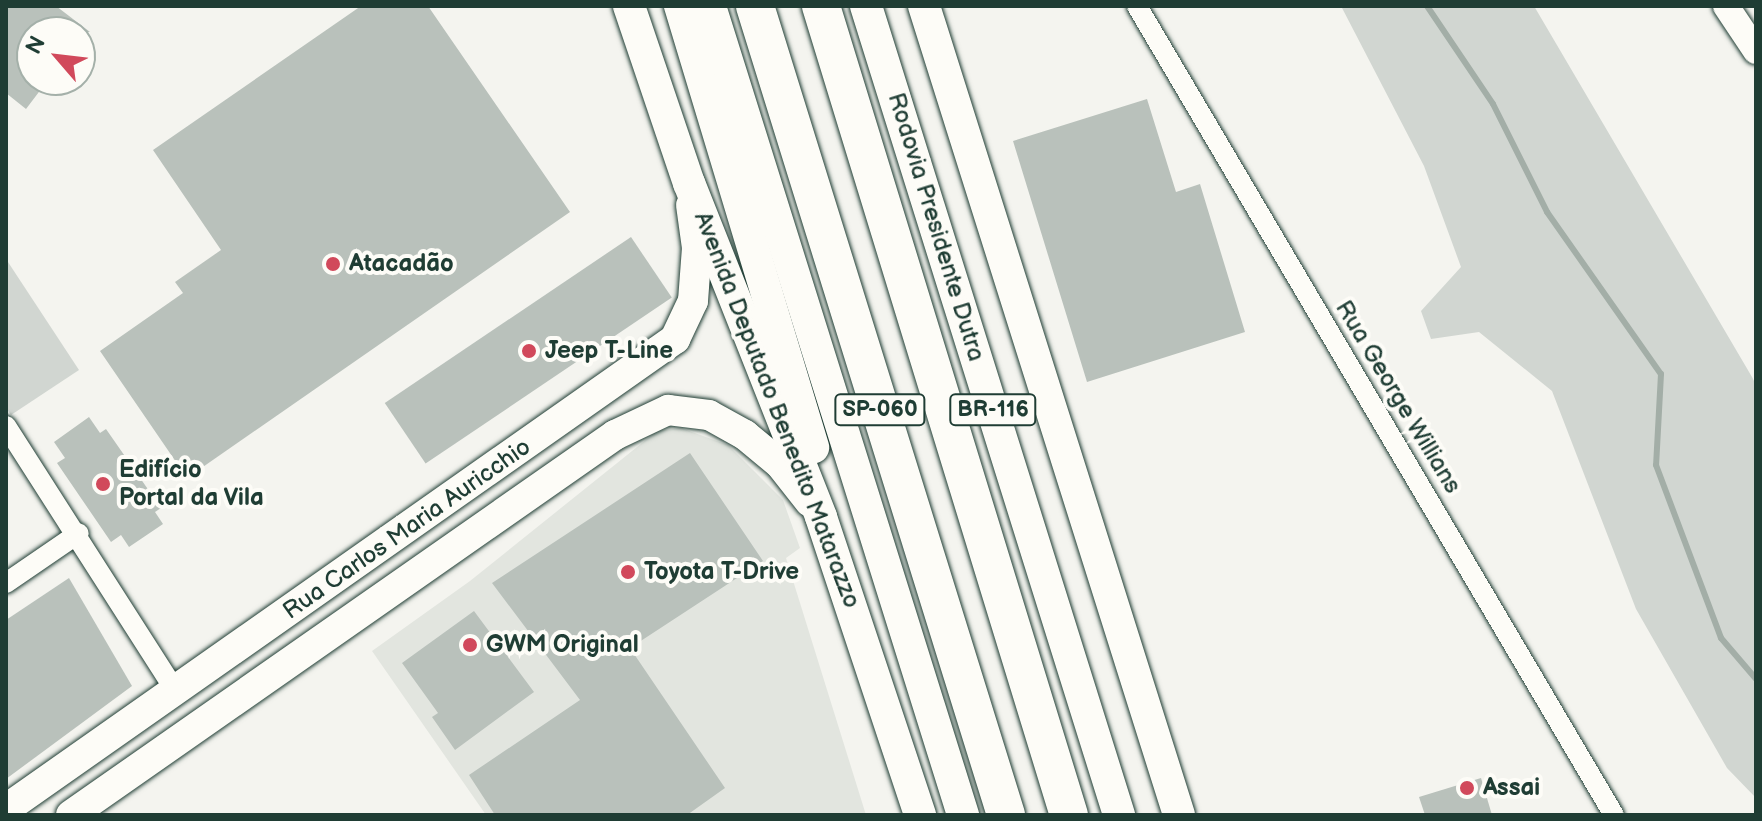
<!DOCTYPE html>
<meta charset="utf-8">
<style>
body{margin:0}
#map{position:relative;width:1762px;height:821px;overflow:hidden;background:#f4f4ef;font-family:"Balsamiq Sans",sans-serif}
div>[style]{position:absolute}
.built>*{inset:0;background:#e2e5df}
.green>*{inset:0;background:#d1d6d1}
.stream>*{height:6px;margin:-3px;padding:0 3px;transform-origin:3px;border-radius:3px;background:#a3aea7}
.building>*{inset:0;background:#b9c1bb;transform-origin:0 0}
.roads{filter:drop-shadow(0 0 2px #1f3d34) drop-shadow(0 0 2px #1f3d34)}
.minor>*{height:20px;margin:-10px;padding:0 10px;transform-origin:10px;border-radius:10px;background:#fdfcf7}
.tertiary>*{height:26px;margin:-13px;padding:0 13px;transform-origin:13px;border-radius:13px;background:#fdfcf7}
.secondary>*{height:30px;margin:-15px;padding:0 15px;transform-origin:15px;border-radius:15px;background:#fdfcf7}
.primary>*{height:32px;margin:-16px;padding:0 16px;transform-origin:16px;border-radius:16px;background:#fdfcf7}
.motorway>*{height:38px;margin:-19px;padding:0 19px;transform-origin:19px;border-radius:19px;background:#fdfcf7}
.dots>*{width:22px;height:22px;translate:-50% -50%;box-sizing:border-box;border:4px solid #fdfcf7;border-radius:50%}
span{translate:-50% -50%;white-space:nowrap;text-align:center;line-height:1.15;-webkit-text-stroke:8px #fdfcf7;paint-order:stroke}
.shield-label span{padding:2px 6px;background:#fdfcf7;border:2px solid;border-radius:6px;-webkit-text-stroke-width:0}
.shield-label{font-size:22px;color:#1f3d34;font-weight:700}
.street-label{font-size:24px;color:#1f3d34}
.poi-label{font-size:24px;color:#1f3d34;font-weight:700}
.left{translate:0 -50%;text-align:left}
.frame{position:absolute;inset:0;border:8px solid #1f3d34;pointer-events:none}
.north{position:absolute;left:16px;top:16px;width:80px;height:80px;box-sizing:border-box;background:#fdfcf7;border:2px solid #a4b0a9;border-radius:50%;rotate:298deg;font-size:22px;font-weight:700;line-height:32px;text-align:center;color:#1f3d34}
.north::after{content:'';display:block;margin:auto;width:28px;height:36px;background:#d1495b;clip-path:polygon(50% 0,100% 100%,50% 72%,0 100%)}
</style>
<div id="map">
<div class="built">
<i style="clip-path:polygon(681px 428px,728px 445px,783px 500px,800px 548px,786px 558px,866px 815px,486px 815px,372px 651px,470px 581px,657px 431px)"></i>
</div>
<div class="green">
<i style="clip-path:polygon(1341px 6px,1534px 6px,1752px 377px,1756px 385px,1756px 798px,1727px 768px,1636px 609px,1552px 391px,1479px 332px,1431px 339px,1421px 311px,1461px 267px,1424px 166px)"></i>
<i style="clip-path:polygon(6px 259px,79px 370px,11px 415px,6px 408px)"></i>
</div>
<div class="stream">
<i style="left:1427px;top:6px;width:118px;rotate:56deg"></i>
<i style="left:1493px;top:104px;width:121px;rotate:63.4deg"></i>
<i style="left:1547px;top:212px;width:198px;rotate:54.9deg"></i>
<i style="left:1661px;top:374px;width:91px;rotate:93.1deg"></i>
<i style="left:1656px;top:465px;width:185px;rotate:69.4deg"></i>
<i style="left:1721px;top:638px;width:54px;rotate:49.5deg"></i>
</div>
<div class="building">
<i style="clip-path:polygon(6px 6px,56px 6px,90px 32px,32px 32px,32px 80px,48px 80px,26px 109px,6px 93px)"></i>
<i style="clip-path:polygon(361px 6px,428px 6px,570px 212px,187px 478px,100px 351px,183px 293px,175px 282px,221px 250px,153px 150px)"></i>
<i style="clip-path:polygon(1147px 99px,1176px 192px,1200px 184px,1245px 332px,1087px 382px,1013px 141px)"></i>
<i style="left:631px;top:237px;width:73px;height:297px;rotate:56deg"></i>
<i style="clip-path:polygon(89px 417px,100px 433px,106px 429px,161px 508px,155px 512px,163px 524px,129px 547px,121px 535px,111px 542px,57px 463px,65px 458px,54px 442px)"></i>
<i style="clip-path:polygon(690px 453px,763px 561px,630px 648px,725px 788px,687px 815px,495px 815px,469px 775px,580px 700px,492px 583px)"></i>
<i style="clip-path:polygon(69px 578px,132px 686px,6px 779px,6px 620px)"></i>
<i style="clip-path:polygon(474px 611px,534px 692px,455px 750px,432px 717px,438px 713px,402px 663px)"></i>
<i style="clip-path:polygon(1481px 778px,1492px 815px,1425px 815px,1419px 797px)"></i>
</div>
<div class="roads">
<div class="minor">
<i style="left:1137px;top:6px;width:939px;rotate:59.48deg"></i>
<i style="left:6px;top:426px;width:316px;rotate:57.4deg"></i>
<i style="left:6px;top:583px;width:88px;rotate:-34.4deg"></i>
</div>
<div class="tertiary">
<i style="left:1726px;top:6px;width:54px;rotate:56.3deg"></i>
</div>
<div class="secondary">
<i style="left:6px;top:809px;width:818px;rotate:-35.09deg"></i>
<i style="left:675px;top:339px;width:42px;rotate:-64.7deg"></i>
<i style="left:693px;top:301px;width:53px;rotate:-85.7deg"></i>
<i style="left:697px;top:248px;width:43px;rotate:-97.9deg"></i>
<i style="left:71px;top:815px;width:664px;rotate:-34.94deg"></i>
<i style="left:615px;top:435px;width:59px;rotate:-25.3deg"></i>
<i style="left:668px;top:410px;width:41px;rotate:7deg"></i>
<i style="left:709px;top:415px;width:41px;rotate:29.1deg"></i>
<i style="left:745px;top:435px;width:45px;rotate:39.6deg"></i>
<i style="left:780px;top:464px;width:48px;rotate:51.7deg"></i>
</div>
<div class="primary">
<i style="left:629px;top:6px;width:187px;rotate:71.3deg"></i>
<i style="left:689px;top:183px;width:359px;rotate:68.4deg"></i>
<i style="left:821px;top:517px;width:314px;rotate:71.6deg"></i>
<i style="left:680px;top:6px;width:461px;rotate:73.2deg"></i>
<i style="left:710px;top:6px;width:848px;rotate:72.63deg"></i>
<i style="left:866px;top:6px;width:848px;rotate:72.63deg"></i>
<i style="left:924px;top:6px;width:848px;rotate:72.5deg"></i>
</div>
<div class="motorway">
<i style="left:755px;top:6px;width:847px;rotate:72.76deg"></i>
<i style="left:821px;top:6px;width:846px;rotate:72.96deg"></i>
</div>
</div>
<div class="dots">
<i style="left:333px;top:264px;background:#d1495b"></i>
<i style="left:529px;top:351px;background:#d1495b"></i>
<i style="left:103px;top:484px;background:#d1495b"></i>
<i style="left:628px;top:572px;background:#d1495b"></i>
<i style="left:470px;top:645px;background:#d1495b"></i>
<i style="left:1467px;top:788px;background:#d1495b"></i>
</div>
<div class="shield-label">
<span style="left:880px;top:410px">SP-060</span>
<span style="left:993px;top:410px">BR-116</span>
</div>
<div class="street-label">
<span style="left:936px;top:227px;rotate:73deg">Rodovia Presidente Dutra</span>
<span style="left:1398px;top:397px;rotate:59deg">Rua George Willians</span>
<span style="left:777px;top:410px;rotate:69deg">Avenida Deputado Benedito Matarazzo</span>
<span style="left:407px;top:529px;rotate:-35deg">Rua Carlos Maria Auricchio</span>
</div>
<div class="poi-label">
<span class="left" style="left:349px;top:264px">Atacadão</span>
<span class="left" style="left:545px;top:351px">Jeep T-Line</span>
<span class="left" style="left:119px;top:484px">Edifício<br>Portal da Vila</span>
<span class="left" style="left:644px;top:572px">Toyota T-Drive</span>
<span class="left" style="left:486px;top:645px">GWM Original</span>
<span class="left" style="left:1483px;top:788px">Assai</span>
</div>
<div class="frame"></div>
<div class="north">N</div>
</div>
